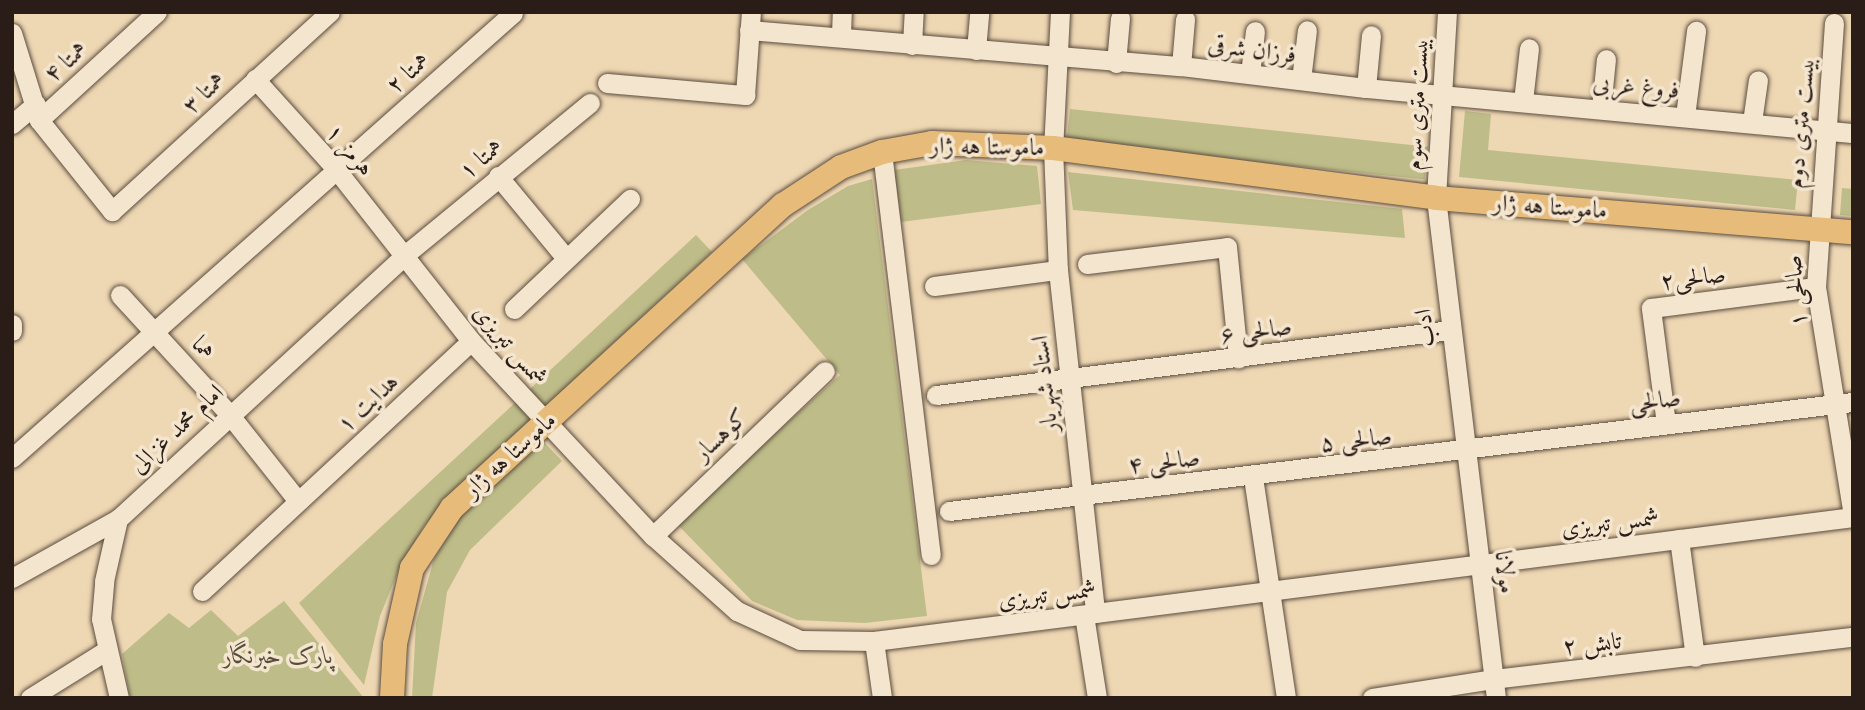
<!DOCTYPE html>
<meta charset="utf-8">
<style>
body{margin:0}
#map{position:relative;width:1865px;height:710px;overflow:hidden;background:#eed7b3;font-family:Cardo,Amiri,serif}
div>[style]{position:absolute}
.green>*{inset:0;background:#bebd89;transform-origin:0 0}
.roads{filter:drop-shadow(0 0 2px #5b4c3f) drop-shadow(0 0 2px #5b4c3f)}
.minor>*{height:19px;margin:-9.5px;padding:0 9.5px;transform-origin:9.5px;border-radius:9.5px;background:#f4e5ce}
.major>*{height:24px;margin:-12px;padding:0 12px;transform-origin:12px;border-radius:12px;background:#e7bc7a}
span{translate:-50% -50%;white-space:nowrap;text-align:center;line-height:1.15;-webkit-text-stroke:7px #f4e5ce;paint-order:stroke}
.street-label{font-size:24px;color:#2a1d18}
.park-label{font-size:24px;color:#564d3a;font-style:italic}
.frame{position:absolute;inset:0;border:14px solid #2a1d18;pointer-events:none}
</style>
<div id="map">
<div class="green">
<i style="left:1070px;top:109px;width:360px;height:33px;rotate:6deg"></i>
<i style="clip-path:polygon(1465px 111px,1491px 114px,1488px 150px,1798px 180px,1795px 210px,1459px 177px)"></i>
<i style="clip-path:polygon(966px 160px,1037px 166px,1041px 204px,901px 222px,894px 170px)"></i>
<i style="clip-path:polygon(1068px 172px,1402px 209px,1405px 238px,1073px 210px)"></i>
<i style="clip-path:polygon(872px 179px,927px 616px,865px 623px,797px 620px,752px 601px,676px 523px,840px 375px,742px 259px,808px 210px,848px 186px)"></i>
<i style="clip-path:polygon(1842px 188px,1853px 189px,1853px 216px,1840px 215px)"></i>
<i style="clip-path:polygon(696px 235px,712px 252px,459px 486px,424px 526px,400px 567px,380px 616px,364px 685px,299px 603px)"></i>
<i style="clip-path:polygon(541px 439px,562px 461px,470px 550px,447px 592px,432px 698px,412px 698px,416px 623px,434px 559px,458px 519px)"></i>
<i style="clip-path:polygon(284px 601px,364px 698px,130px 698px,122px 654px,169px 613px,189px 628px,211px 610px,238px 636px)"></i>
</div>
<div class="roads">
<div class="minor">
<i style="left:1060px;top:12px;width:136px;rotate:92.9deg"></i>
<i style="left:1053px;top:148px;width:122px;rotate:87.7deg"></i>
<i style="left:1058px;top:270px;width:345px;rotate:83.8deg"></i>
<i style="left:1447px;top:12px;width:186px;rotate:93.4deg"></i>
<i style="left:1436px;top:198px;width:504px;rotate:83.16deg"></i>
<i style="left:1834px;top:23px;width:265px;rotate:93.9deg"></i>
<i style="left:1816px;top:287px;width:232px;rotate:80.8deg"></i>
<i style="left:749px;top:30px;width:433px;rotate:4.8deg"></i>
<i style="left:1181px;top:66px;width:186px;rotate:6.8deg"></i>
<i style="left:1366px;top:88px;width:489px;rotate:5.3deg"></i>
<i style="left:12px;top:33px;width:91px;rotate:72.8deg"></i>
<i style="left:39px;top:120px;width:117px;rotate:51.3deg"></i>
<i style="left:112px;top:211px;width:295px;rotate:-42.4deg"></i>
<i style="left:841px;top:35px;width:23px;rotate:-88deg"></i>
<i style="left:912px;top:45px;width:33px;rotate:-87deg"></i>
<i style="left:976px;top:50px;width:38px;rotate:-85deg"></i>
<i style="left:1116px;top:63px;width:45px;rotate:-84.9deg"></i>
<i style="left:1181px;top:66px;width:47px;rotate:-85.1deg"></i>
<i style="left:1250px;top:74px;width:43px;rotate:-83.4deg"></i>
<i style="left:255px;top:79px;width:120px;rotate:48deg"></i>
<i style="left:335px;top:168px;width:220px;rotate:51.8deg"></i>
<i style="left:471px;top:341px;width:267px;rotate:47deg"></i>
<i style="left:653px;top:536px;width:113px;rotate:41.8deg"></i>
<i style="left:737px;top:611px;width:69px;rotate:24.7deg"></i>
<i style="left:800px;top:640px;width:74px;rotate:0.8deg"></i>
<i style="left:874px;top:641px;width:987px;rotate:-7.22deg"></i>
<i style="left:1301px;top:80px;width:50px;rotate:-83.2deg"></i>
<i style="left:607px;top:83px;width:139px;rotate:5deg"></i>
<i style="left:745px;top:95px;width:83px;rotate:-85.9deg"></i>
<i style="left:1366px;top:88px;width:53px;rotate:-84.6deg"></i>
<i style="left:1523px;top:101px;width:53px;rotate:-83.5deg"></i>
<i style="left:1601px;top:108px;width:49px;rotate:-84.2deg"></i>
<i style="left:1685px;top:116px;width:86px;rotate:-82.6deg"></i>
<i style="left:39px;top:120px;width:160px;rotate:-42.5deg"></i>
<i style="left:1752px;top:122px;width:42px;rotate:-81.9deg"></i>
<i style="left:12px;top:124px;width:31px;rotate:-40deg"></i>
<i style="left:882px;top:152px;width:406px;rotate:83.1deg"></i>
<i style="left:498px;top:176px;width:105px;rotate:50.4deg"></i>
<i style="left:1087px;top:264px;width:141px;rotate:-6.9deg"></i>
<i style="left:1227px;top:247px;width:112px;rotate:84.3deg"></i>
<i style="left:934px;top:286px;width:125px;rotate:-7.4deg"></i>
<i style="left:120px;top:295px;width:161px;rotate:47.5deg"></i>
<i style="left:229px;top:414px;width:111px;rotate:51.6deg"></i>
<i style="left:514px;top:309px;width:160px;rotate:-43.5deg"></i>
<i style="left:12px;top:324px;width:7px;rotate:90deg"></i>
<i style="left:936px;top:395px;width:518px;rotate:-7.21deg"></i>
<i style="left:1666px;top:424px;width:117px;rotate:-97.4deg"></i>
<i style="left:1651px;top:308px;width:166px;rotate:-7.3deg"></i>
<i style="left:12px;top:458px;width:670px;rotate:-41.61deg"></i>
<i style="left:1253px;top:477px;width:223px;rotate:81.5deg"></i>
<i style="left:949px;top:511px;width:911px;rotate:-6.88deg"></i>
<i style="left:653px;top:536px;width:238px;rotate:-43.8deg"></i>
<i style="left:1679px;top:539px;width:119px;rotate:82.3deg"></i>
<i style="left:12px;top:578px;width:121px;rotate:-29.1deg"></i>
<i style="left:202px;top:591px;width:367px;rotate:-42.9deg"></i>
<i style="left:1084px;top:615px;width:84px;rotate:81.1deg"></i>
<i style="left:874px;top:641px;width:58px;rotate:82deg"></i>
<i style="left:30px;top:698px;width:91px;rotate:-31.9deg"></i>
<i style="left:119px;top:698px;width:81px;rotate:-102.8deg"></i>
<i style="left:101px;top:619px;width:38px;rotate:-85deg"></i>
<i style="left:104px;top:581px;width:64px;rotate:-77.3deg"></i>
<i style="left:118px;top:519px;width:391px;rotate:-42.6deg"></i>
<i style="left:406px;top:254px;width:238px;rotate:-39.4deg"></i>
<i style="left:1372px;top:698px;width:122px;rotate:-8.9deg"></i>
<i style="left:1493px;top:679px;width:362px;rotate:-6.7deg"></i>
</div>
<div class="major">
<i style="left:392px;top:698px;width:54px;rotate:-86.8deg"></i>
<i style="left:395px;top:644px;width:78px;rotate:-77.4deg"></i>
<i style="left:412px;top:568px;width:72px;rotate:-56.3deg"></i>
<i style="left:452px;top:508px;width:449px;rotate:-42.5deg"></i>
<i style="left:783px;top:205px;width:69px;rotate:-33.2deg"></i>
<i style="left:841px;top:167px;width:44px;rotate:-20.1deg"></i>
<i style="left:882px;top:152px;width:51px;rotate:-10.2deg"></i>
<i style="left:932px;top:143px;width:121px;rotate:2.4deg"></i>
<i style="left:1053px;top:148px;width:386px;rotate:7.4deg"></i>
<i style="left:1436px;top:198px;width:418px;rotate:4.7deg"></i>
</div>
</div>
<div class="street-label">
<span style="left:1252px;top:50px;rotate:7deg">فرزان شرقی</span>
<span style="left:66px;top:62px;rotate:-42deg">همتا ۴</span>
<span style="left:408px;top:73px;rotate:-41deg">همتا ۲</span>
<span style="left:1636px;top:87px;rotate:5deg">فروغ غربی</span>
<span style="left:204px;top:93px;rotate:-43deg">همتا ۳</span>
<span style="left:1417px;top:104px;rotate:-87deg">بیست متری سوم</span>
<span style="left:1801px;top:123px;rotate:-85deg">بیست متری دوم</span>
<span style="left:987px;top:147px;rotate:1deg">ماموستا هه ژار</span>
<span style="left:350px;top:150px;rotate:49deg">هرمز ۱</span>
<span style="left:481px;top:159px;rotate:-39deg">همتا ۱</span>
<span style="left:1550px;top:207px;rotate:4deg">ماموستا هه ژار</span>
<span style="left:1693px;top:278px;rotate:-7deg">صالحی۲</span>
<span style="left:1796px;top:291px;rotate:-95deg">صالحی ۱</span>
<span style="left:1425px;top:328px;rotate:-96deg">ادب</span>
<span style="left:1256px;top:331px;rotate:-7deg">صالحی ۶</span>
<span style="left:510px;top:345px;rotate:49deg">شمس تبریزی</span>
<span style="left:203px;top:348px;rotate:48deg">هما</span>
<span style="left:1045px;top:384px;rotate:-96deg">استاد شهریار</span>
<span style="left:1655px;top:401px;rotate:-7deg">صالحی</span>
<span style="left:368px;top:403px;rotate:-43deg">هدایت ۱</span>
<span style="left:177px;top:429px;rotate:-43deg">امام محمد غزالی</span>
<span style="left:721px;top:435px;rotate:-43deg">کوهسار</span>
<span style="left:1356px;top:440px;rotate:-6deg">صالحی ۵</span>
<span style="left:510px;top:455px;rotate:-42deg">ماموستا هه ژار</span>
<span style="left:1164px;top:462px;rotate:-7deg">صالحی ۴</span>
<span style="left:1610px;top:523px;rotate:-7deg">شمس تبریزی</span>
<span style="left:1505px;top:572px;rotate:83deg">مولانا</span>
<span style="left:1047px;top:595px;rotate:-7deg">شمس تبریزی</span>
<span style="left:1592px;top:644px;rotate:-6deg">تابش ۲</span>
</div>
<div class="park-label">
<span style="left:278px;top:656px">پارک خبرنگار</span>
</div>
<div class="frame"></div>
</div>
